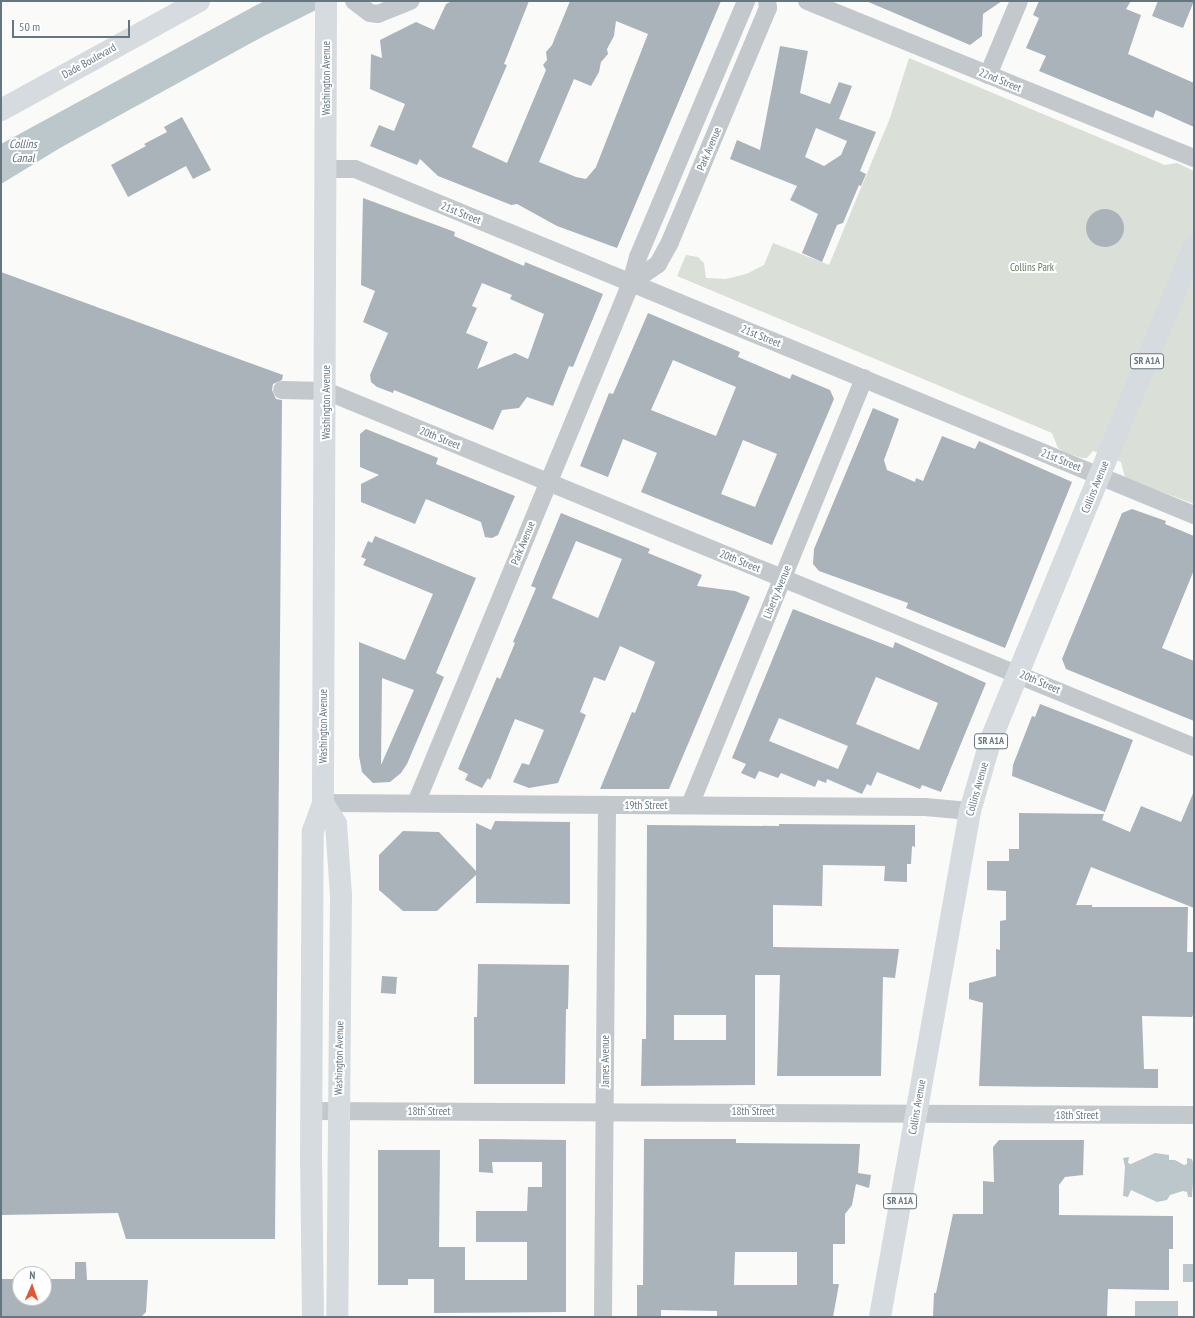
<!DOCTYPE html>
<style>
body{margin:0}
#map{position:relative;width:1195px;height:1318px;overflow:hidden;background:#fafaf8;font-family:"PT Sans Narrow",sans-serif}
div>[style]{position:absolute}
.green>*{inset:0;background:#dadfd7}
.water>*{inset:0;background:#bbc7cb;transform-origin:0 0}
.building>*{inset:0;background:#aab3b9;transform-origin:0 0}
.round{border-radius:50%}
.street>*{height:18px;margin:-9px;padding:0 9px;transform-origin:9px;border-radius:9px;background:#c3c8cc}
.secondary>*{height:22px;margin:-11px;padding:0 11px;transform-origin:11px;border-radius:11px;background:#d6dbdf}
.primary>*{height:22px;margin:-11px;padding:0 11px;transform-origin:11px;border-radius:11px;background:#d6dbdf}
span{translate:-50% -50%;white-space:nowrap;text-align:center;line-height:1.15;-webkit-text-stroke:4px #fff;paint-order:stroke}
.shield-label span{padding:1px 3px;background:#fff;border:1px solid;border-radius:3px;-webkit-text-stroke-width:0}
.shield-label{font-size:10px;color:#657683;font-weight:700}
.street-label{font-size:11px;color:#657683}
.park-label{font-size:11px;color:#687a64}
.water-label{font-size:12px;color:#60757c;font-style:italic}
.frame{position:absolute;inset:0;border:2px solid #657683;pointer-events:none}
.north{position:absolute;left:12px;top:1266px;width:40px;height:40px;box-sizing:border-box;background:#fff;border:1px solid #c1c8cd;border-radius:50%;rotate:2deg;font-size:11px;font-weight:700;line-height:16px;text-align:center;color:#657683}
.north::after{content:'';display:block;margin:auto;width:14px;height:18px;background:#e4572e;clip-path:polygon(50% 0,100% 100%,50% 72%,0 100%)}
.scale{position:absolute;left:12px;top:20px;width:118px;height:18px;box-sizing:border-box;border:2px solid #657683;border-top:0;padding-left:5px;font-size:12px;line-height:14px;white-space:nowrap;color:#657683;-webkit-text-stroke:3px #fff;paint-order:stroke}
</style>
<div id="map">
<div class="green">
<i style="clip-path:polygon(909px 58px,1165px 165px,1177px 163px,1194px 171px,1194px 504px,1125px 478px,1121px 462px,1093px 451px,1087px 458px,1082px 458px,1064px 452px,1058px 448px,1052px 433px,677px 276px,686px 255px,698px 257px,704px 263px,706px 278px,726px 279px,746px 274px,764px 265px,773px 243px,829px 265px,890px 118px)"></i>
</div>
<div class="water">
<i style="clip-path:polygon(264px 1px,334px 1px,262px 37px,60px 148px,1px 184px,1px 144px)"></i>
<i style="clip-path:polygon(1155px 1153px,1169px 1155px,1169px 1160px,1175px 1160px,1184px 1165px,1187px 1164px,1187px 1158px,1192px 1159px,1194px 1167px,1192px 1197px,1188px 1197px,1187px 1192px,1183px 1191px,1170px 1195px,1167px 1200px,1157px 1202px,1131px 1190px,1128px 1197px,1123px 1196px,1125px 1167px,1123px 1158px,1129px 1157px,1128px 1163px,1131px 1164px)"></i>
<i style="left:1183px;top:1264px;width:11px;height:18px"></i>
<i style="left:1135px;top:1301px;width:43px;height:16px"></i>
</div>
<div class="building">
<i style="clip-path:polygon(evenodd,452px 1px,529px 1px,504px 64px,507px 65px,472px 147px,507px 163px,546px 70px,543px 65px,547px 60px,546px 52px,552px 45px,570px 1px,721px 1px,617px 248px,557px 226px,517px 204px,511px 205px,438px 176px,420px 159px,417px 165px,370px 146px,379px 125px,394px 131px,405px 104px,370px 89px,371px 54px,382px 58px,380px 40px,416px 22px,434px 30px,446px 4px,452px 1px,616px 21px,648px 34px,596px 167px,586px 179px,576px 177px,539px 162px,574px 79px,591px 86px,599px 72px,601px 62px,608px 54px,607px 49px,614px 36px,616px 21px)"></i>
<i style="clip-path:polygon(866px 1px,1002px 1px,983px 14px,982px 36px,970px 45px)"></i>
<i style="clip-path:polygon(1039px 1px,1131px 1px,1126px 9px,1141px 15px,1128px 54px,1194px 83px,1194px 127px,1156px 110px,1153px 118px,1039px 71px,1046px 56px,1026px 48px,1039px 18px,1033px 15px)"></i>
<i style="clip-path:polygon(1158px 1px,1194px 1px,1183px 28px,1152px 16px)"></i>
<i style="clip-path:polygon(evenodd,780px 46px,808px 51px,800px 93px,830px 104px,839px 82px,852px 86px,839px 119px,876px 132px,860px 171px,866px 174px,861px 186px,859px 185px,843px 223px,837px 225px,822px 262px,802px 253px,818px 214px,790px 200px,797px 186px,730px 159px,737px 140px,760px 150px,780px 46px,816px 128px,847px 141px,841px 155px,824px 166px,805px 157px,816px 128px)"></i>
<i style="clip-path:polygon(182px 117px,211px 170px,193px 179px,186px 166px,128px 197px,111px 165px,146px 146px,144px 144px,167px 132px,164px 127px)"></i>
<i style="clip-path:polygon(evenodd,363px 198px,455px 232px,454px 236px,524px 266px,525px 262px,603px 294px,573px 367px,569px 366px,553px 406px,527px 397px,519px 408px,502px 410px,493px 430px,394px 390px,393px 393px,377px 387px,371px 382px,370px 375px,388px 333px,363px 322px,375px 291px,361px 285px,363px 198px,482px 283px,512px 295px,510px 299px,544px 314px,528px 359px,515px 353px,477px 369px,488px 342px,466px 333px,477px 308px,472px 306px,482px 283px)"></i>
<i class="round" style="left:1086px;top:209px;width:38px;height:38px"></i>
<i style="clip-path:polygon(1px 272px,283px 375px,282px 380px,273px 384px,272px 390px,276px 399px,282px 400px,275px 1239px,126px 1239px,118px 1213px,1px 1215px)"></i>
<i style="clip-path:polygon(evenodd,648px 313px,740px 352px,738px 357px,790px 379px,792px 374px,830px 390px,834px 399px,772px 545px,641px 492px,657px 453px,623px 439px,608px 477px,580px 466px,609px 393px,613px 394px,648px 313px,673px 360px,736px 387px,716px 436px,651px 410px,673px 360px,648px 313px,743px 440px,777px 454px,755px 507px,721px 494px,743px 440px)"></i>
<i style="clip-path:polygon(873px 408px,899px 419px,884px 460px,887px 470px,915px 482px,916px 478px,923px 481px,942px 436px,975px 449px,979px 441px,1072px 482px,1005px 648px,906px 608px,908px 603px,819px 571px,813px 564px,814px 549px)"></i>
<i style="clip-path:polygon(366px 429px,438px 458px,436px 464px,515px 496px,498px 535px,492px 538px,485px 537px,481px 522px,426px 499px,415px 524px,361px 502px,361px 484px,379px 475px,360px 467px,360px 434px)"></i>
<i style="clip-path:polygon(1132px 509px,1166px 521px,1165px 524px,1194px 536px,1194px 570px,1162px 648px,1194px 661px,1194px 721px,1066px 669px,1062px 659px,1122px 513px)"></i>
<i style="clip-path:polygon(evenodd,561px 513px,650px 549px,648px 553px,702px 575px,697px 586px,735px 591px,750px 597px,669px 789px,600px 789px,632px 712px,635px 713px,655px 662px,620px 646px,605px 681px,594px 677px,580px 712px,586px 715px,558px 783px,529px 788px,513px 782px,522px 763px,529px 765px,544px 730px,515px 719px,490px 780px,488px 778px,482px 788px,465px 780px,468px 774px,458px 769px,497px 677px,500px 679px,515px 643px,513px 642px,536px 588px,531px 586px,561px 513px,576px 541px,622px 559px,598px 618px,552px 598px,576px 541px)"></i>
<i style="clip-path:polygon(evenodd,375px 536px,476px 578px,436px 673px,444px 677px,407px 764px,401px 773px,390px 782px,373px 783px,362px 772px,359px 756px,359px 642px,405px 660px,433px 594px,363px 565px,366px 559px,361px 557px,368px 541px,372px 543px,375px 536px,382px 678px,414px 690px,381px 765px,382px 678px)"></i>
<i style="clip-path:polygon(evenodd,793px 609px,893px 648px,895px 642px,986px 683px,941px 792px,922px 785px,920px 789px,877px 772px,871px 786px,867px 784px,862px 794px,827px 779px,826px 783px,818px 780px,815px 787px,781px 773px,778px 778px,759px 771px,755px 779px,741px 773px,746px 764px,732px 758px,793px 609px,876px 677px,938px 703px,919px 750px,856px 724px,876px 677px,793px 609px,779px 718px,848px 746px,838px 769px,769px 741px,779px 718px)"></i>
<i style="clip-path:polygon(1040px 704px,1133px 740px,1105px 812px,1012px 776px,1013px 765px,1032px 716px,1035px 717px)"></i>
<i style="clip-path:polygon(1194px 791px,1194px 908px,1091px 867px,1076px 905px,1092px 905px,1092px 907px,1188px 907px,1187px 952px,1194px 952px,1194px 1013px,1192px 1017px,1142px 1016px,1144px 1069px,1158px 1069px,1158px 1088px,979px 1086px,983px 1003px,969px 999px,969px 983px,996px 976px,996px 949px,1000px 950px,1000px 921px,1006px 920px,1006px 891px,987px 890px,987px 861px,1009px 861px,1009px 849px,1019px 849px,1019px 813px,1104px 814px,1102px 820px,1130px 832px,1141px 806px,1181px 822px)"></i>
<i style="clip-path:polygon(495px 821px,570px 822px,570px 904px,476px 903px,476px 875px,437px 911px,403px 911px,379px 890px,379px 855px,403px 831px,439px 832px,476px 871px,476px 823px,491px 830px)"></i>
<i style="clip-path:polygon(evenodd,779px 824px,915px 825px,915px 847px,912px 846px,911px 864px,907px 864px,907px 882px,884px 881px,885px 866px,823px 865px,822px 906px,773px 905px,773px 947px,899px 949px,895px 978px,883px 977px,881px 1076px,777px 1076px,780px 975px,755px 975px,755px 1085px,641px 1086px,642px 1039px,646px 1039px,647px 825px,779px 826px,779px 824px,674px 1015px,726px 1015px,726px 1040px,674px 1040px,674px 1015px)"></i>
<i style="clip-path:polygon(478px 964px,569px 965px,568px 1009px,566px 1009px,565px 1084px,474px 1084px,474px 1017px,477px 1017px)"></i>
<i style="left:382px;top:976px;width:15px;height:17px;rotate:4deg"></i>
<i style="clip-path:polygon(479px 1139px,566px 1140px,566px 1312px,434px 1313px,434px 1279px,408px 1279px,408px 1285px,378px 1285px,378px 1150px,440px 1150px,439px 1247px,465px 1247px,465px 1280px,527px 1280px,527px 1242px,476px 1242px,476px 1211px,527px 1211px,528px 1187px,542px 1187px,542px 1162px,492px 1162px,493px 1173px,479px 1172px)"></i>
<i style="clip-path:polygon(evenodd,644px 1139px,736px 1139px,736px 1143px,860px 1144px,858px 1173px,871px 1175px,869px 1188px,856px 1184px,852px 1205px,845px 1214px,845px 1244px,833px 1244px,833px 1284px,839px 1284px,833px 1317px,717px 1317px,717px 1311px,661px 1310px,661px 1317px,637px 1317px,637px 1285px,643px 1285px,644px 1139px,735px 1252px,797px 1252px,797px 1285px,734px 1285px,735px 1252px)"></i>
<i style="clip-path:polygon(999px 1140px,1084px 1140px,1083px 1175px,1065px 1177px,1059px 1185px,1059px 1215px,1173px 1216px,1173px 1249px,1169px 1249px,1169px 1290px,1108px 1289px,1107px 1317px,933px 1317px,934px 1293px,936px 1293px,953px 1214px,983px 1214px,983px 1181px,994px 1182px,993px 1147px)"></i>
<i style="clip-path:polygon(75px 1262px,86px 1262px,87px 1280px,148px 1280px,146px 1312px,141px 1317px,1px 1317px,1px 1279px,20px 1279px,20px 1298px,44px 1298px,44px 1279px,75px 1279px)"></i>
</div>
<div class="street">
<i style="left:354px;top:1px;width:20px;rotate:37deg"></i>
<i style="left:370px;top:13px;width:8px;rotate:7deg"></i>
<i style="left:378px;top:14px;width:35px;rotate:-22deg"></i>
<i style="left:807px;top:1px;width:418px;rotate:22.1deg"></i>
<i style="left:988px;top:75px;width:80px;rotate:-67.3deg"></i>
<i style="left:326px;top:169px;width:29px"></i>
<i style="left:355px;top:169px;width:908px;rotate:22.41deg"></i>
<i style="left:631px;top:283px;width:33px;rotate:-35deg"></i>
<i style="left:658px;top:264px;width:25px;rotate:-61deg"></i>
<i style="left:670px;top:242px;width:254px;rotate:-67.3deg"></i>
<i style="left:768px;top:8px;width:7px;rotate:-98deg"></i>
<i style="left:282px;top:390px;width:44px;rotate:1.3deg"></i>
<i style="left:326px;top:391px;width:938px;rotate:22.3deg"></i>
<i style="left:323px;top:803px;width:602px;rotate:0.38deg"></i>
<i style="left:925px;top:807px;width:45px;rotate:5.1deg"></i>
<i style="left:416px;top:803px;width:563px;rotate:-67.54deg"></i>
<i style="left:631px;top:283px;width:27px;rotate:-75deg"></i>
<i style="left:638px;top:257px;width:278px;rotate:-67.1deg"></i>
<i style="left:690px;top:805px;width:461px;rotate:-67.8deg"></i>
<i style="left:311px;top:1111px;width:883px;rotate:0.26deg"></i>
<i style="left:603px;top:1317px;width:512px;rotate:-89.55deg"></i>
</div>
<div class="secondary">
<i style="left:1px;top:110px;width:226px;rotate:-28.8deg"></i>
<i style="left:323px;top:803px;width:25px;rotate:58deg"></i>
<i style="left:336px;top:824px;width:71px;rotate:86deg"></i>
<i style="left:341px;top:895px;width:422px;rotate:90.5deg"></i>
<i style="left:313px;top:1317px;width:155px;rotate:-90.7deg"></i>
<i style="left:311px;top:1162px;width:331px;rotate:-89.7deg"></i>
<i style="left:313px;top:831px;width:30px;rotate:-70deg"></i>
<i style="left:323px;top:803px;width:13px;rotate:-90deg"></i>
<i style="left:323px;top:790px;width:789px;rotate:-89.78deg"></i>
</div>
<div class="primary">
<i style="left:880px;top:1317px;width:514px;rotate:-79.91deg"></i>
<i style="left:970px;top:811px;width:75px;rotate:-73.7deg"></i>
<i style="left:991px;top:739px;width:533px;rotate:-67.62deg"></i>
</div>
<div class="shield-label">
<span style="left:1147px;top:361px">SR A1A</span>
<span style="left:991px;top:741px">SR A1A</span>
<span style="left:900px;top:1201px">SR A1A</span>
</div>
<div class="street-label">
<span style="left:89px;top:61px;rotate:-29deg">Dade Boulevard</span>
<span style="left:326px;top:78px;rotate:-90deg">Washington Avenue</span>
<span style="left:1000px;top:80px;rotate:22deg">22nd Street</span>
<span style="left:709px;top:149px;rotate:-67deg">Park Avenue</span>
<span style="left:461px;top:213px;rotate:22deg">21st Street</span>
<span style="left:761px;top:336px;rotate:22deg">21st Street</span>
<span style="left:326px;top:402px;rotate:-90deg">Washington Avenue</span>
<span style="left:440px;top:438px;rotate:22deg">20th Street</span>
<span style="left:1061px;top:460px;rotate:22deg">21st Street</span>
<span style="left:1095px;top:487px;rotate:-68deg">Collins Avenue</span>
<span style="left:523px;top:543px;rotate:-68deg">Park Avenue</span>
<span style="left:740px;top:561px;rotate:22deg">20th Street</span>
<span style="left:777px;top:592px;rotate:-68deg">Liberty Avenue</span>
<span style="left:1040px;top:682px;rotate:23deg">20th Street</span>
<span style="left:323px;top:726px;rotate:-90deg">Washington Avenue</span>
<span style="left:977px;top:789px;rotate:-74deg">Collins Avenue</span>
<span style="left:646px;top:805px">19th Street</span>
<span style="left:339px;top:1058px;rotate:-89deg">Washington Avenue</span>
<span style="left:605px;top:1061px;rotate:-90deg">James Avenue</span>
<span style="left:917px;top:1107px;rotate:-80deg">Collins Avenue</span>
<span style="left:429px;top:1111px">18th Street</span>
<span style="left:753px;top:1111px">18th Street</span>
<span style="left:1077px;top:1115px">18th Street</span>
</div>
<div class="park-label">
<span style="left:1032px;top:267px">Collins Park</span>
</div>
<div class="water-label">
<span style="left:23px;top:151px">Collins<br>Canal</span>
</div>
<div class="frame"></div>
<div class="north">N</div>
<div class="scale">50 m</div>
</div>
